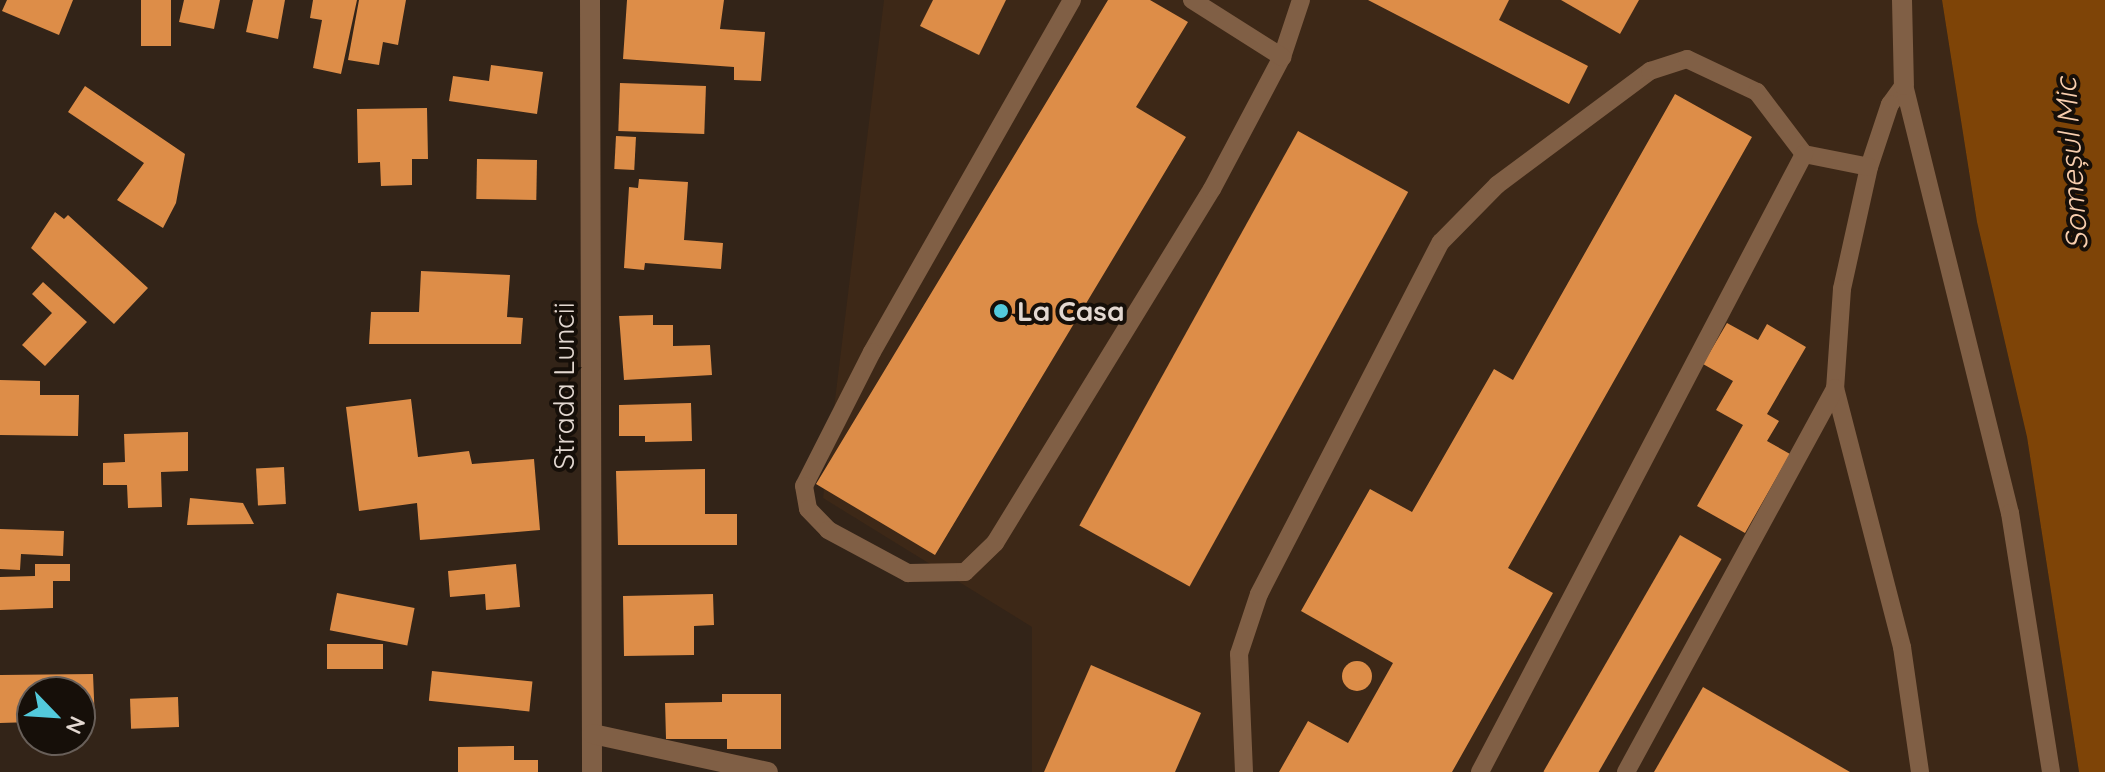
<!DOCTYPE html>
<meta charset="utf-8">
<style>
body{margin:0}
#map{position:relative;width:2105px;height:772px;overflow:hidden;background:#332418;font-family:Quicksand,sans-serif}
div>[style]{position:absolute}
.built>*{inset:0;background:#3d2817}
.water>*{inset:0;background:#7e4407}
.building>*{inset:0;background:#dd8d48;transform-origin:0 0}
.round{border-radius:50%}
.lane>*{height:18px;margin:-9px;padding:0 9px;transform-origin:9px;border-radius:9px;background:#805f45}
.street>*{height:20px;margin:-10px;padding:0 10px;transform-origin:10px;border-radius:10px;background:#805f45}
.dots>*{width:22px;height:22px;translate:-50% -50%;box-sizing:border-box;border:4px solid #160f09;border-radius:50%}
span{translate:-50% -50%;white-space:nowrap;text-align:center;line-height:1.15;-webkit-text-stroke:8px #160f09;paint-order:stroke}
.poi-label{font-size:28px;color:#e3d8d1;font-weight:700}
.left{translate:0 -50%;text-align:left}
.street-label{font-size:28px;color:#e3d8d1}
.water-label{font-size:30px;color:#f8ceae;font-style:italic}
.north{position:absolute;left:16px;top:676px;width:80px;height:80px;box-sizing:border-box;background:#160f09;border:2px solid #685f59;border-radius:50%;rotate:115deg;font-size:22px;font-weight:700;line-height:32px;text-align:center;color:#e3d8d1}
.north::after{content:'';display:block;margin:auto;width:28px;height:36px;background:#53cadc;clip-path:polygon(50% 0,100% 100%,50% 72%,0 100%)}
</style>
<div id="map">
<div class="built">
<i style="clip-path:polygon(884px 0,1942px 0,1977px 222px,2027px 437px,2079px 772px,1032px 772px,1032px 627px,823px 498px)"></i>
</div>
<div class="water">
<i style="clip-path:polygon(1942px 0,2105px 0,2105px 772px,2079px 772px,2027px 437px,1977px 222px)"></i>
</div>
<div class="building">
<i style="clip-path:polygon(7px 0,73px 0,59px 35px,2px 11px)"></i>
<i style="left:141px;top:0;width:30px;height:46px"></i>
<i style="clip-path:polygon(184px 0,220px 0,214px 29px,179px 22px)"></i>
<i style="clip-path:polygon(253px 0,285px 0,278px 39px,246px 32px)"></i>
<i style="clip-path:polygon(313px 0,357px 0,341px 74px,313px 68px,322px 20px,310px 18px)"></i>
<i style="clip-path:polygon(359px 0,406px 0,398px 45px,383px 42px,379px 65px,348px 60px)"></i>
<i style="clip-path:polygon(627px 0,724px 0,720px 29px,765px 32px,761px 81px,734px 80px,734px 67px,623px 59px)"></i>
<i style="clip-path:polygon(933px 0,1006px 0,979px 55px,920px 26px)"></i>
<i style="clip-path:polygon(1108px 0,1150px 0,1188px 22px,1136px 107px,1186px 137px,935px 555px,816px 484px)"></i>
<i style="clip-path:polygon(1368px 0,1509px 0,1499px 20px,1588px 66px,1569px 104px)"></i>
<i style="clip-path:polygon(1561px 0,1639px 0,1620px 34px)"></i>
<i style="clip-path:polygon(491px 65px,543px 72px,537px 114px,449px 101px,453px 76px,489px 81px)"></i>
<i style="left:620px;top:83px;width:86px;height:48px;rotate:2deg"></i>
<i style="clip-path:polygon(85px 86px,185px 154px,176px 203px,163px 228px,117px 200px,144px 163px,68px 112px)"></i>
<i style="clip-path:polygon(1675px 94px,1752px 137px,1508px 568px,1553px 593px,1452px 772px,1279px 772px,1308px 721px,1348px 743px,1393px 663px,1301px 611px,1370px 489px,1412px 512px,1494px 369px,1513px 380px)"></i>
<i style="clip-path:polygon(427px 108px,428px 159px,412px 159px,412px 185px,381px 186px,380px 162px,358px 163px,357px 109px)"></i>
<i style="left:1298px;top:131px;width:126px;height:451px;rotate:29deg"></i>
<i style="left:616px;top:136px;width:20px;height:33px;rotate:3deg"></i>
<i style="left:477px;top:159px;width:60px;height:40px;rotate:1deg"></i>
<i style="clip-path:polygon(639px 179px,688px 182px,684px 240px,723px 243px,721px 269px,645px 263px,644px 270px,624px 268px,629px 187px,638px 188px)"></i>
<i style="clip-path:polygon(55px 212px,64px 219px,68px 215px,148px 288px,114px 324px,31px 248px)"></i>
<i style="clip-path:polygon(421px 271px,510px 275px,507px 317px,523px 318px,521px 344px,369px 344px,371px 312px,419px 312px)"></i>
<i style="clip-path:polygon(43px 282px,87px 322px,45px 366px,22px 345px,52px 313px,32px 294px)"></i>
<i style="clip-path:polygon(653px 315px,653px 325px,673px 325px,673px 346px,710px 345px,712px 375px,624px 380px,619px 316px)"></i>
<i style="clip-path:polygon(1727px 323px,1758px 340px,1767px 324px,1806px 347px,1767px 414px,1779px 421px,1767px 441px,1790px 454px,1745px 533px,1697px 506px,1743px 425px,1716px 410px,1733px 381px,1703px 364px)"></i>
<i style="clip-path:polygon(0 380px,40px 381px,40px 395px,79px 395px,78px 436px,0 435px)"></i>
<i style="clip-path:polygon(411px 399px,418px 457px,469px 451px,472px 464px,534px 459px,540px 530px,420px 540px,417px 503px,359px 511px,346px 407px)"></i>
<i style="clip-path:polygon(691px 403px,692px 441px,645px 442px,645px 436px,619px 436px,619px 405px)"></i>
<i style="clip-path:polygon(188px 432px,188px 471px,161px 472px,162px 507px,128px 508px,127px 485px,103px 485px,103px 463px,125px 462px,124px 434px)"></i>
<i style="left:284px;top:467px;width:37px;height:28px;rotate:87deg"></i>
<i style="clip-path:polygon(705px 469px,705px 514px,737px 514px,737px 545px,618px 545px,616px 471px)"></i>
<i style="clip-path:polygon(190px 498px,243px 503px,254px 524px,187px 525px)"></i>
<i style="clip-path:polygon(0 529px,64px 531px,63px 556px,21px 554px,20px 570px,0 569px)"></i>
<i style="left:1680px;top:535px;width:48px;height:273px;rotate:30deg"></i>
<i style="clip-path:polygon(35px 564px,70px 564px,70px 581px,53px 581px,53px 608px,0 610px,0 577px,35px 576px)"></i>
<i style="clip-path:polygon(516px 564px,520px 607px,486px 610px,485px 594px,450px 597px,448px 571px)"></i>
<i style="left:337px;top:593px;width:79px;height:38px;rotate:11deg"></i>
<i style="clip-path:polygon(713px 594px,714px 625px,694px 626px,694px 655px,624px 656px,623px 596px)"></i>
<i style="left:327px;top:644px;width:56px;height:25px"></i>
<i class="round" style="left:1342px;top:661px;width:30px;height:30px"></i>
<i style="clip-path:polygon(1091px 665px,1201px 713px,1175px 772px,1044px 772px)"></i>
<i style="left:432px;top:671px;width:101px;height:30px;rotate:6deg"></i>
<i style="clip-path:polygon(93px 674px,95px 722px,80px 722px,80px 692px,32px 692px,32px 722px,0 723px,0 675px)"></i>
<i style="clip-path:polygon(1703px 687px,1850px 772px,1654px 772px)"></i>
<i style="clip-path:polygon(722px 694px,781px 694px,781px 749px,727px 749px,727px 739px,666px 739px,665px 703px,722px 702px)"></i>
<i style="left:178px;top:697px;width:30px;height:48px;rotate:88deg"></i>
<i style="clip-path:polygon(514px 746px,514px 760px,538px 760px,538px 772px,458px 772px,458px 747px)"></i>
</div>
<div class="lane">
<i style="left:1072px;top:0;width:405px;rotate:119.6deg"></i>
<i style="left:872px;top:352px;width:150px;rotate:116.9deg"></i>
<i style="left:804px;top:486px;width:23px;rotate:80deg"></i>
<i style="left:808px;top:509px;width:29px;rotate:46deg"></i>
<i style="left:828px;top:530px;width:91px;rotate:28.3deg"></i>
<i style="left:908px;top:573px;width:57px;rotate:-1deg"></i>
<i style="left:965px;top:572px;width:42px;rotate:-44deg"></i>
<i style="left:995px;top:543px;width:415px;rotate:-58.5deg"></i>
<i style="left:1212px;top:189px;width:149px;rotate:-62.1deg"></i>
<i style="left:1282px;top:57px;width:60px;rotate:-71.6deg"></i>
<i style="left:1192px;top:0;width:107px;rotate:32.3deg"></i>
<i style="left:1904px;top:85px;width:24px;rotate:126deg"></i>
<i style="left:1890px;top:104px;width:66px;rotate:108.4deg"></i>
<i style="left:1869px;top:167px;width:125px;rotate:102.5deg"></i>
<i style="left:1842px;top:289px;width:99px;rotate:94deg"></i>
<i style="left:1835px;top:388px;width:268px;rotate:75.5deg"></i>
<i style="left:1902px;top:647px;width:126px;rotate:81.8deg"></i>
<i style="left:1904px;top:85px;width:441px;rotate:76.1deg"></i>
<i style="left:2010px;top:513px;width:262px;rotate:81deg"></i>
<i style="left:1244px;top:772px;width:118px;rotate:-92.4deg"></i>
<i style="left:1239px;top:654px;width:63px;rotate:-71.6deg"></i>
<i style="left:1259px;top:594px;width:396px;rotate:-62.7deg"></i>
<i style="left:1441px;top:242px;width:80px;rotate:-45.5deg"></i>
<i style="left:1497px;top:185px;width:191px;rotate:-36.7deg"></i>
<i style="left:1650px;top:71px;width:39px;rotate:-18deg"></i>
<i style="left:1687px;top:59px;width:77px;rotate:25.2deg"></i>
<i style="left:1757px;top:92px;width:78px;rotate:52.8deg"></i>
<i style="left:1804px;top:154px;width:66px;rotate:11.3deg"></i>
<i style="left:1480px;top:772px;width:698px;rotate:-62.33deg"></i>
<i style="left:1626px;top:772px;width:437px;rotate:-61.4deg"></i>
</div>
<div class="street">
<i style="left:590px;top:0;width:772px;rotate:89.85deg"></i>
<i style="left:1902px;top:0;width:85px;rotate:88.7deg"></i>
<i style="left:593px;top:734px;width:179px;rotate:12.3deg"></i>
</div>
<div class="dots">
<i style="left:1001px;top:311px;background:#53cadc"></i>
</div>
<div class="poi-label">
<span class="left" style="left:1017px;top:311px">La Casa</span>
</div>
<div class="street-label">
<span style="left:564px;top:386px;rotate:-90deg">Strada Luncii</span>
</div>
<div class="water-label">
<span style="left:2071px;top:164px;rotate:-94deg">Someșul Mic</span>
</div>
<div class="north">N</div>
</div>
